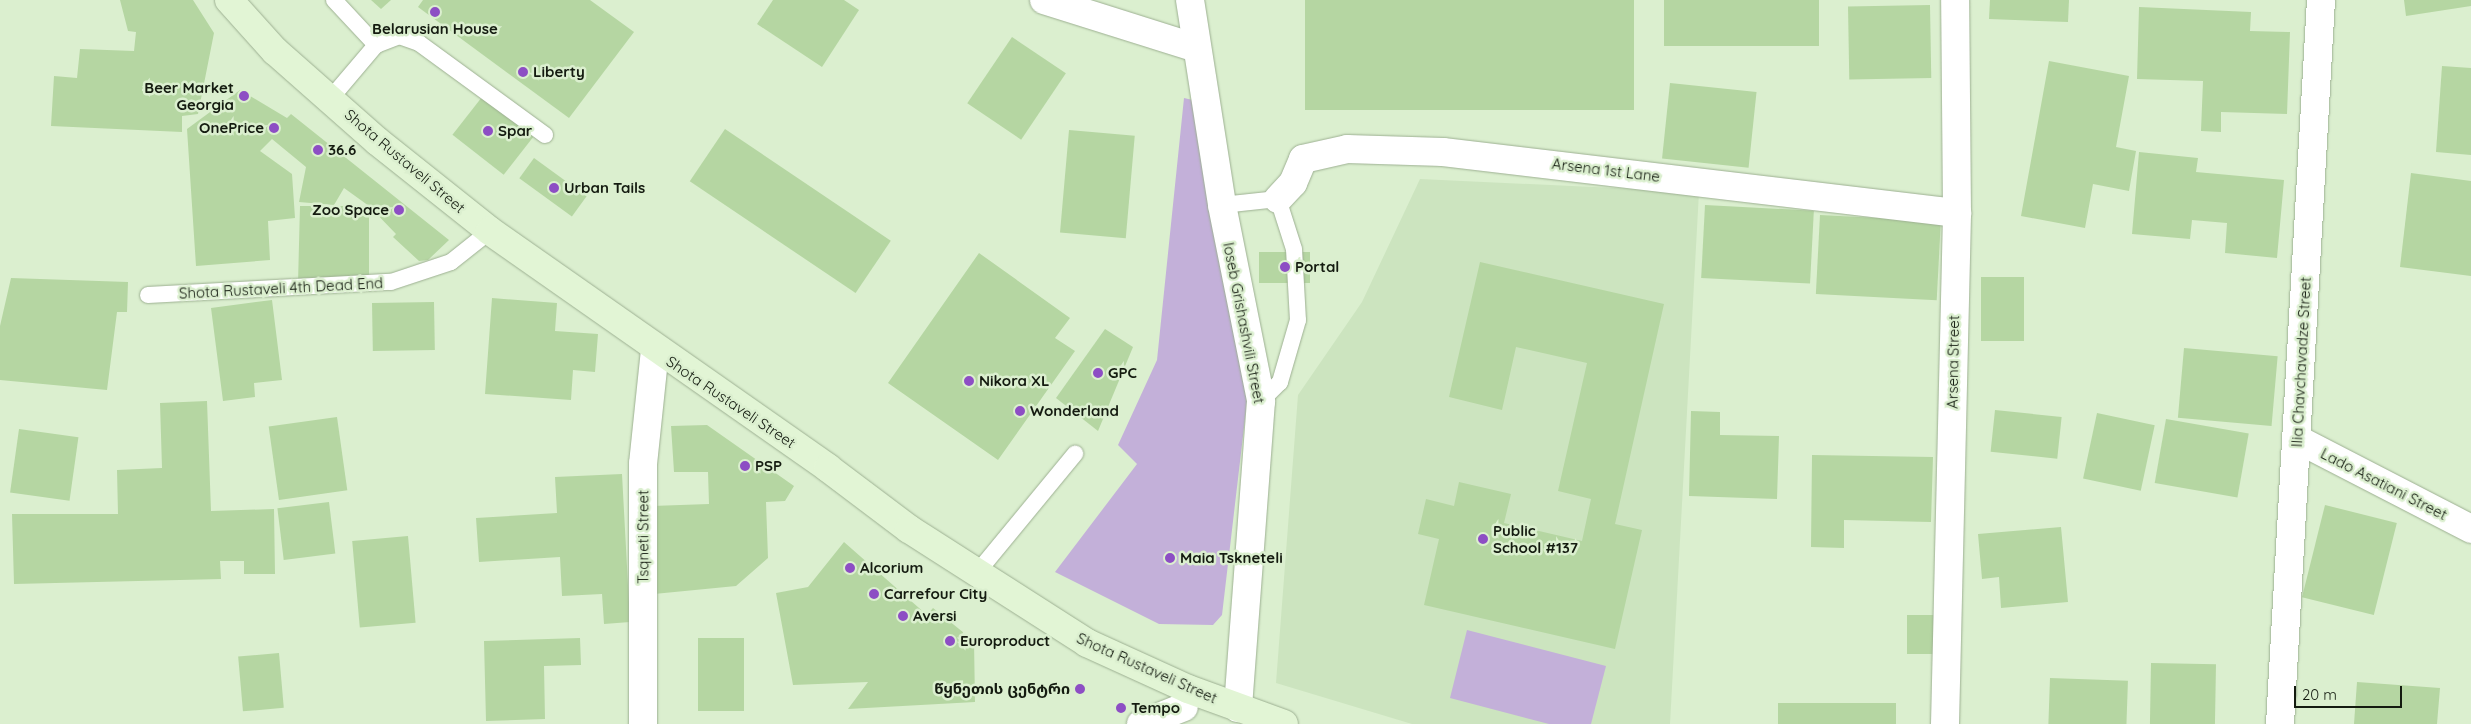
<!DOCTYPE html>
<meta charset="utf-8">
<style>
body{margin:0}
#map{position:relative;width:2471px;height:724px;overflow:hidden;background:#dbefcf;font-family:Quicksand,"Noto Sans Georgian",sans-serif}
div>[style]{position:absolute}
.built>*{inset:0;background:#cce4bf}
.green>*{inset:0;background:#c3b0d9}
.building>*{inset:0;background:#b5d6a2;transform-origin:0 0}
.roads{filter:drop-shadow(0 0 1px #9db092) drop-shadow(0 0 1px #9db092)}
.service>*{height:16px;margin:-8px;padding:0 8px;transform-origin:8px;border-radius:8px;background:#fff}
.minor>*{height:28px;margin:-14px;padding:0 14px;transform-origin:14px;border-radius:14px;background:#fff}
.secondary>*{height:28px;margin:-14px;padding:0 14px;transform-origin:14px;border-radius:14px;background:#e2f5d5}
.dots>*{width:14px;height:14px;translate:-50% -50%;box-sizing:border-box;border:2px solid #dbefcf;border-radius:50%}
span{translate:-50% -50%;white-space:nowrap;text-align:center;line-height:1.15;-webkit-text-stroke:5px #dbefcf;paint-order:stroke}
.poi-label{font-size:15px;color:#141b10;font-weight:700}
.left{translate:0 -50%;text-align:left}
.right{translate:-100% -50%;text-align:right}
.street-label{font-size:15px;color:#141b10}
.scale{position:absolute;left:2294px;top:686px;width:108px;height:22px;box-sizing:border-box;border:2px solid #141b10;border-top:0;padding-left:6px;font-size:15px;line-height:18px;white-space:nowrap;color:#141b10;-webkit-text-stroke:4px #dbefcf;paint-order:stroke}
</style>
<div id="map">
<div class="built">
<i style="clip-path:polygon(1420px 179px,1699px 192px,1670px 724px,1412px 724px,1276px 683px,1298px 395px,1362px 302px)"></i>
</div>
<div class="green">
<i style="clip-path:polygon(1184px 98px,1197px 101px,1247px 402px,1222px 615px,1213px 625px,1159px 624px,1055px 572px,1137px 464px,1118px 445px,1157px 360px)"></i>
<i style="clip-path:polygon(1467px 630px,1606px 666px,1591px 724px,1549px 724px,1450px 698px)"></i>
</div>
<div class="building">
<i style="clip-path:polygon(120px 0,193px 0,214px 33px,198px 114px,182px 116px,182px 132px,51px 126px,54px 76px,77px 78px,80px 49px,134px 51px,136px 32px,128px 31px)"></i>
<i style="clip-path:polygon(371px 0,391px 0,381px 9px)"></i>
<i style="clip-path:polygon(423px 0,590px 0,634px 32px,569px 118px,418px 7px)"></i>
<i style="clip-path:polygon(773px 0,844px 0,859px 10px,822px 67px,757px 24px)"></i>
<i style="left:1305px;top:0;width:329px;height:110px"></i>
<i style="left:1664px;top:0;width:155px;height:46px"></i>
<i style="clip-path:polygon(1990px 0,2069px 0,2068px 22px,1989px 19px)"></i>
<i style="clip-path:polygon(2404px 0,2471px 0,2471px 6px,2406px 16px)"></i>
<i style="left:1930px;top:5px;width:73px;height:82px;rotate:89deg"></i>
<i style="clip-path:polygon(2139px 7px,2251px 12px,2250px 31px,2290px 32px,2287px 114px,2221px 112px,2221px 132px,2201px 131px,2203px 81px,2137px 79px)"></i>
<i style="left:1012px;top:37px;width:65px;height:80px;rotate:34deg"></i>
<i style="clip-path:polygon(2049px 61px,2129px 76px,2116px 147px,2136px 151px,2129px 191px,2093px 184px,2085px 228px,2021px 216px)"></i>
<i style="clip-path:polygon(2442px 66px,2471px 68px,2471px 155px,2436px 152px)"></i>
<i style="left:1670px;top:83px;width:87px;height:76px;rotate:6deg"></i>
<i style="clip-path:polygon(240px 90px,287px 118px,291px 114px,449px 240px,428px 260px,419px 261px,393px 237px,396px 234px,369px 206px,369px 276px,298px 283px,300px 206px,369px 206px,344px 188px,334px 205px,299px 202px,306px 167px,272px 139px,260px 151px,292px 174px,295px 218px,268px 221px,270px 260px,196px 266px,187px 129px)"></i>
<i style="left:482px;top:97px;width:65px;height:48px;rotate:38deg"></i>
<i style="left:725px;top:129px;width:200px;height:63px;rotate:34deg"></i>
<i style="left:1069px;top:130px;width:66px;height:103px;rotate:5deg"></i>
<i style="clip-path:polygon(2139px 152px,2198px 158px,2196px 172px,2284px 180px,2277px 258px,2225px 253px,2227px 223px,2192px 220px,2190px 239px,2132px 234px)"></i>
<i style="left:534px;top:158px;width:65px;height:25px;rotate:36deg"></i>
<i style="clip-path:polygon(2411px 173px,2471px 181px,2471px 276px,2400px 267px)"></i>
<i style="left:1705px;top:205px;width:109px;height:73px;rotate:3deg"></i>
<i style="left:1820px;top:215px;width:121px;height:79px;rotate:3deg"></i>
<i style="left:1259px;top:252px;width:51px;height:31px"></i>
<i style="clip-path:polygon(979px 253px,1070px 318px,1055px 338px,1075px 351px,998px 460px,888px 383px)"></i>
<i style="clip-path:polygon(1480px 262px,1664px 304px,1615px 524px,1642px 530px,1615px 649px,1424px 605px,1439px 539px,1418px 534px,1426px 499px,1454px 506px,1459px 482px,1511px 494px,1504px 523px,1582px 541px,1591px 499px,1558px 491px,1587px 363px,1516px 347px,1502px 410px,1449px 397px)"></i>
<i style="left:1981px;top:277px;width:43px;height:64px"></i>
<i style="clip-path:polygon(11px 278px,128px 282px,127px 312px,117px 312px,107px 390px,0 380px,0 326px)"></i>
<i style="clip-path:polygon(492px 298px,557px 303px,555px 331px,598px 334px,595px 372px,573px 370px,571px 400px,485px 394px)"></i>
<i style="clip-path:polygon(272px 300px,282px 380px,254px 383px,255px 397px,223px 401px,211px 308px)"></i>
<i style="left:434px;top:302px;width:48px;height:62px;rotate:89deg"></i>
<i style="clip-path:polygon(1105px 329px,1133px 347px,1098px 431px,1056px 398px)"></i>
<i style="left:2184px;top:348px;width:94px;height:70px;rotate:5deg"></i>
<i style="clip-path:polygon(207px 401px,211px 511px,274px 509px,275px 574px,244px 574px,244px 561px,220px 561px,221px 579px,14px 584px,12px 514px,118px 514px,117px 470px,162px 468px,160px 403px)"></i>
<i style="left:1995px;top:410px;width:67px;height:42px;rotate:6deg"></i>
<i style="clip-path:polygon(1691px 411px,1720px 412px,1720px 435px,1779px 436px,1777px 499px,1689px 496px)"></i>
<i style="left:2097px;top:413px;width:59px;height:67px;rotate:12deg"></i>
<i style="left:337px;top:417px;width:74px;height:69px;rotate:82deg"></i>
<i style="left:2166px;top:419px;width:84px;height:65px;rotate:10deg"></i>
<i style="clip-path:polygon(707px 425px,794px 486px,785px 501px,766px 502px,768px 558px,736px 586px,654px 594px,652px 506px,709px 504px,708px 472px,674px 472px,671px 426px)"></i>
<i style="left:19px;top:429px;width:60px;height:64px;rotate:8deg"></i>
<i style="clip-path:polygon(1812px 455px,1933px 457px,1931px 522px,1844px 520px,1844px 548px,1811px 547px)"></i>
<i style="clip-path:polygon(622px 474px,630px 622px,604px 624px,602px 594px,562px 596px,560px 557px,479px 562px,476px 518px,557px 513px,555px 477px)"></i>
<i style="left:329px;top:502px;width:52px;height:52px;rotate:83deg"></i>
<i style="left:2325px;top:505px;width:74px;height:95px;rotate:14deg"></i>
<i style="clip-path:polygon(2061px 527px,2068px 602px,2001px 608px,1999px 577px,1982px 579px,1978px 534px)"></i>
<i style="left:408px;top:536px;width:87px;height:56px;rotate:85deg"></i>
<i style="clip-path:polygon(844px 542px,927px 615px,933px 608px,974px 641px,975px 702px,848px 709px,868px 682px,793px 685px,776px 593px,808px 587px)"></i>
<i style="left:1907px;top:615px;width:31px;height:39px"></i>
<i style="clip-path:polygon(580px 638px,581px 665px,544px 666px,545px 719px,486px 721px,484px 641px)"></i>
<i style="left:698px;top:638px;width:46px;height:73px"></i>
<i style="left:279px;top:653px;width:55px;height:41px;rotate:85deg"></i>
<i style="left:2151px;top:663px;width:65px;height:61px;rotate:1deg"></i>
<i style="left:2050px;top:678px;width:78px;height:46px;rotate:2deg"></i>
<i style="clip-path:polygon(2357px 682px,2440px 688px,2437px 724px,2354px 724px)"></i>
<i style="left:1778px;top:703px;width:118px;height:21px"></i>
</div>
<div class="roads">
<div class="service">
<i style="left:334px;top:0;width:62px;rotate:47deg"></i>
<i style="left:376px;top:45px;width:25px;rotate:-21deg"></i>
<i style="left:399px;top:36px;width:21px;rotate:19deg"></i>
<i style="left:419px;top:43px;width:156px;rotate:36.1deg"></i>
<i style="left:331px;top:98px;width:70px;rotate:-49.7deg"></i>
<i style="left:1222px;top:205px;width:56px;rotate:-6.1deg"></i>
<i style="left:1278px;top:199px;width:52px;rotate:72.3deg"></i>
<i style="left:1294px;top:249px;width:71px;rotate:86.8deg"></i>
<i style="left:1298px;top:320px;width:65px;rotate:106.2deg"></i>
<i style="left:1280px;top:382px;width:27px;rotate:135deg"></i>
<i style="left:148px;top:295px;width:243px;rotate:-3.1deg"></i>
<i style="left:391px;top:282px;width:63px;rotate:-18.4deg"></i>
<i style="left:451px;top:262px;width:50px;rotate:-38.5deg"></i>
<i style="left:976px;top:574px;width:156px;rotate:-50.5deg"></i>
</div>
<div class="minor">
<i style="left:1044px;top:0;width:159px;rotate:17.5deg"></i>
<i style="left:1190px;top:0;width:207px;rotate:81.1deg"></i>
<i style="left:1222px;top:205px;width:200px;rotate:78.7deg"></i>
<i style="left:1261px;top:401px;width:308px;rotate:94.3deg"></i>
<i style="left:1278px;top:199px;width:22px;rotate:-47deg"></i>
<i style="left:1293px;top:183px;width:26px;rotate:-67deg"></i>
<i style="left:1303px;top:159px;width:45px;rotate:-12.8deg"></i>
<i style="left:1347px;top:149px;width:96px;rotate:1.8deg"></i>
<i style="left:1443px;top:152px;width:518px;rotate:6.77deg"></i>
<i style="left:2297px;top:439px;width:196px;rotate:27.3deg"></i>
<i style="left:643px;top:724px;width:260px;rotate:-90deg"></i>
<i style="left:643px;top:464px;width:115px;rotate:-84deg"></i>
<i style="left:1141px;top:724px;width:46px;rotate:-21.6deg"></i>
<i style="left:1945px;top:724px;width:511px;rotate:-88.65deg"></i>
<i style="left:1957px;top:213px;width:213px;rotate:-90.5deg"></i>
<i style="left:2280px;top:724px;width:725px;rotate:-86.76deg"></i>
</div>
<div class="secondary">
<i style="left:229px;top:0;width:69px;rotate:48deg"></i>
<i style="left:275px;top:51px;width:136px;rotate:41.4deg"></i>
<i style="left:377px;top:141px;width:144px;rotate:38.5deg"></i>
<i style="left:490px;top:231px;width:413px;rotate:35deg"></i>
<i style="left:828px;top:468px;width:101px;rotate:37deg"></i>
<i style="left:909px;top:529px;width:211px;rotate:32.6deg"></i>
<i style="left:1087px;top:643px;width:111px;rotate:24.5deg"></i>
<i style="left:1188px;top:689px;width:102px;rotate:20deg"></i>
</div>
</div>
<div class="dots">
<i style="left:435px;top:12px;background:#8d4ec4"></i>
<i style="left:523px;top:72px;background:#8d4ec4"></i>
<i style="left:244px;top:96px;background:#8d4ec4"></i>
<i style="left:274px;top:128px;background:#8d4ec4"></i>
<i style="left:488px;top:131px;background:#8d4ec4"></i>
<i style="left:318px;top:150px;background:#8d4ec4"></i>
<i style="left:554px;top:188px;background:#8d4ec4"></i>
<i style="left:399px;top:210px;background:#8d4ec4"></i>
<i style="left:1285px;top:267px;background:#8d4ec4"></i>
<i style="left:1098px;top:373px;background:#8d4ec4"></i>
<i style="left:969px;top:381px;background:#8d4ec4"></i>
<i style="left:1020px;top:411px;background:#8d4ec4"></i>
<i style="left:745px;top:466px;background:#8d4ec4"></i>
<i style="left:1483px;top:539px;background:#8d4ec4"></i>
<i style="left:1170px;top:558px;background:#8d4ec4"></i>
<i style="left:850px;top:568px;background:#8d4ec4"></i>
<i style="left:874px;top:594px;background:#8d4ec4"></i>
<i style="left:903px;top:616px;background:#8d4ec4"></i>
<i style="left:950px;top:641px;background:#8d4ec4"></i>
<i style="left:1080px;top:689px;background:#8d4ec4"></i>
<i style="left:1121px;top:708px;background:#8d4ec4"></i>
</div>
<div class="poi-label">
<span style="left:435px;top:29px">Belarusian House</span>
<span class="left" style="left:533px;top:72px">Liberty</span>
<span class="right" style="left:234px;top:96px">Beer Market<br>Georgia</span>
<span class="right" style="left:264px;top:128px">OnePrice</span>
<span class="left" style="left:498px;top:131px">Spar</span>
<span class="left" style="left:328px;top:150px">36.6</span>
<span class="left" style="left:564px;top:188px">Urban Tails</span>
<span class="right" style="left:389px;top:210px">Zoo Space</span>
<span class="left" style="left:1295px;top:267px">Portal</span>
<span class="left" style="left:1108px;top:373px">GPC</span>
<span class="left" style="left:979px;top:381px">Nikora XL</span>
<span class="left" style="left:1030px;top:411px">Wonderland</span>
<span class="left" style="left:755px;top:466px">PSP</span>
<span class="left" style="left:1493px;top:539px">Public<br>School #137</span>
<span class="left" style="left:1180px;top:558px">Maia Tskneteli</span>
<span class="left" style="left:860px;top:568px">Alcorium</span>
<span class="left" style="left:884px;top:594px">Carrefour City</span>
<span class="left" style="left:913px;top:616px">Aversi</span>
<span class="left" style="left:960px;top:641px">Europroduct</span>
<span class="right" style="left:1070px;top:689px">წყნეთის ცენტრი</span>
<span class="left" style="left:1131px;top:708px">Tempo</span>
</div>
<div class="street-label">
<span style="left:405px;top:161px;rotate:40deg">Shota Rustaveli Street</span>
<span style="left:1606px;top:170px;rotate:7deg">Arsena 1st Lane</span>
<span style="left:281px;top:288px;rotate:-3deg">Shota Rustaveli 4th Dead End</span>
<span style="left:1244px;top:323px;rotate:79deg">Ioseb Grishashvili Street</span>
<span style="left:1953px;top:362px;rotate:-89deg">Arsena Street</span>
<span style="left:2301px;top:362px;rotate:-87deg">Ilia Chavchavadze Street</span>
<span style="left:731px;top:402px;rotate:34deg">Shota Rustaveli Street</span>
<span style="left:2384px;top:484px;rotate:27deg">Lado Asatiani Street</span>
<span style="left:643px;top:537px;rotate:-90deg">Tsqneti Street</span>
<span style="left:1147px;top:668px;rotate:24deg">Shota Rustaveli Street</span>
</div>
<div class="scale">20 m</div>
</div>
